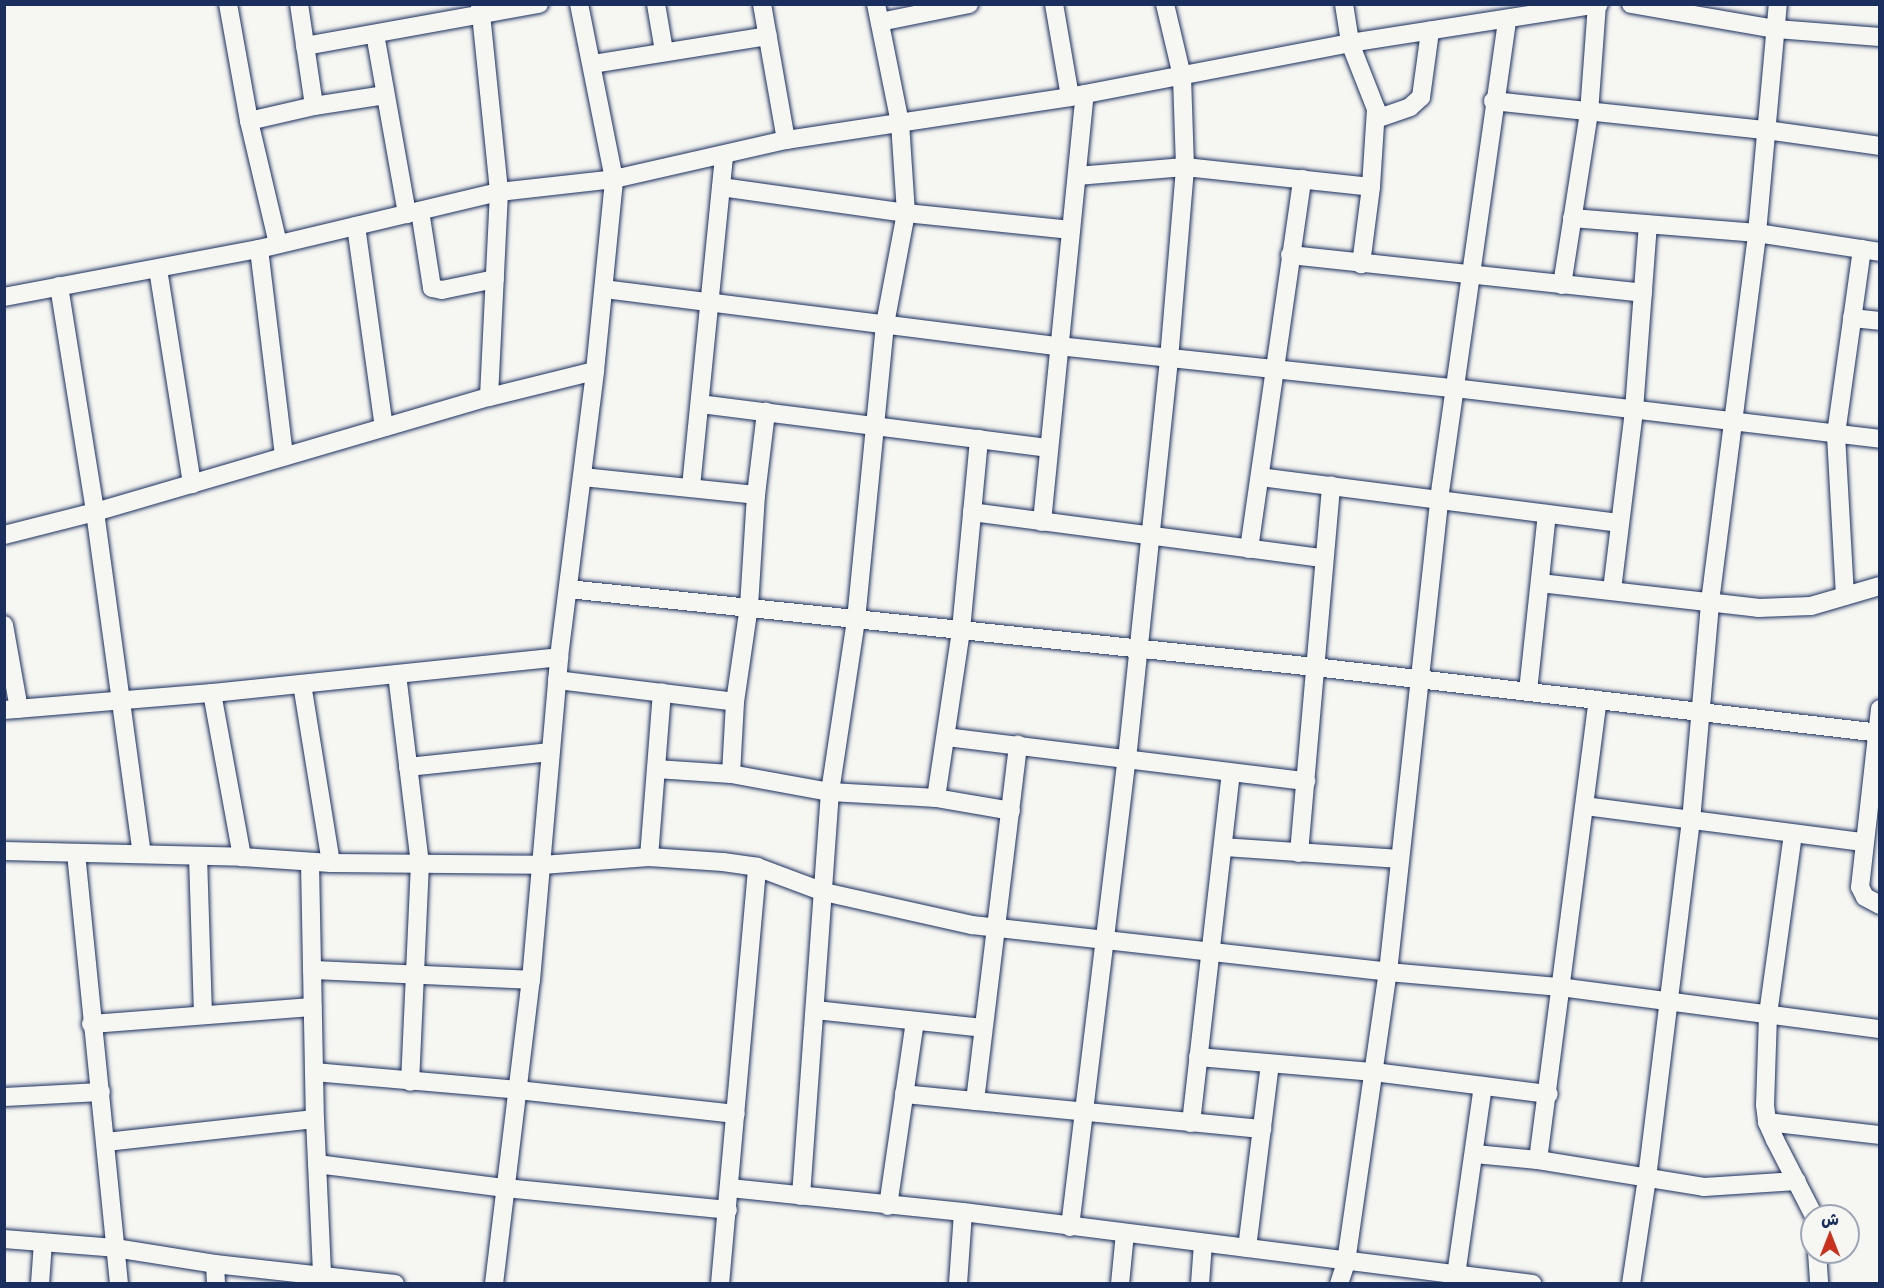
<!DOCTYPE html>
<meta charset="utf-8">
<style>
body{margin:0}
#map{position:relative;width:1884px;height:1288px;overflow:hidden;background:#f6f6f2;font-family:"Playpen Sans","Playpen Sans Arabic",sans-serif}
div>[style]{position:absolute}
.roads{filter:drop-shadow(0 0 2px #1b2f5e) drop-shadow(0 0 2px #1b2f5e)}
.minor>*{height:18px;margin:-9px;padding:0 9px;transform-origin:9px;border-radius:9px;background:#f6f6f2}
span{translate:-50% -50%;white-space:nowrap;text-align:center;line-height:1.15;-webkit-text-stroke:5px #f6f6f2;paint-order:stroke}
.frame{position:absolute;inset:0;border:6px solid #1b2f5e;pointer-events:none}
.north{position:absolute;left:1800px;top:1204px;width:60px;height:60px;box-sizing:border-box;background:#f6f6f2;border:2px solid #9ea6b7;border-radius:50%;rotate:0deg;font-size:16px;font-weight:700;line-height:24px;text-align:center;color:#1b2f5e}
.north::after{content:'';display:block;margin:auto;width:21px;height:27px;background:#c8321e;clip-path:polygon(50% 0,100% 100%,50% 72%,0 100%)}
</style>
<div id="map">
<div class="roads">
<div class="minor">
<i style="left:228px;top:4px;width:119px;rotate:79.8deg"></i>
<i style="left:249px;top:121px;width:126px;rotate:76.7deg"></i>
<i style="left:299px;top:4px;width:103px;rotate:81.6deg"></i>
<i style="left:480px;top:4px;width:189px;rotate:84.2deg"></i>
<i style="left:499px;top:192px;width:205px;rotate:92.8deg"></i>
<i style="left:656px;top:4px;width:48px;rotate:80.3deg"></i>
<i style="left:762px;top:4px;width:138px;rotate:80deg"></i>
<i style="left:1054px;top:4px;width:94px;rotate:80.2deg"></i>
<i style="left:1344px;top:4px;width:39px;rotate:81deg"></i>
<i style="left:1350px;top:43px;width:71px;rotate:68.5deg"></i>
<i style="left:1376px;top:109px;width:78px;rotate:93.7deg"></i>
<i style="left:1371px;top:187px;width:78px;rotate:97.4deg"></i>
<i style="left:1631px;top:4px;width:147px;rotate:9.8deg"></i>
<i style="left:1776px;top:29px;width:104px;rotate:4.4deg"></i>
<i style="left:880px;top:22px;width:91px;rotate:-11.4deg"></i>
<i style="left:375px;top:34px;width:183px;rotate:79.9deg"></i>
<i style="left:305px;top:46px;width:238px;rotate:-10.2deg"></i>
<i style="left:593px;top:64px;width:177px;rotate:-9.1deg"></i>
<i style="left:1493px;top:101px;width:275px;rotate:6.1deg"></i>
<i style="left:1766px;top:130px;width:115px;rotate:8deg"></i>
<i style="left:1376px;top:119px;width:36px;rotate:-19deg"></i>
<i style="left:1410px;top:107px;width:15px;rotate:-42deg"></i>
<i style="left:1421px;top:97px;width:67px;rotate:-82.2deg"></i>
<i style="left:249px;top:121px;width:67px;rotate:-13deg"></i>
<i style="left:314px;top:106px;width:72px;rotate:-8.8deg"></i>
<i style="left:1077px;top:176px;width:108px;rotate:-4.8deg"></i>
<i style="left:1185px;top:167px;width:187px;rotate:6.1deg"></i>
<i style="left:721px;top:187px;width:187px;rotate:8deg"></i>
<i style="left:906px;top:213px;width:166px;rotate:5.9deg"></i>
<i style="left:420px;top:211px;width:78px;rotate:81.1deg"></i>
<i style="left:432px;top:288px;width:10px;rotate:11deg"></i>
<i style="left:442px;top:290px;width:54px;rotate:-11.7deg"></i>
<i style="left:1572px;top:218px;width:186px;rotate:4.6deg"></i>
<i style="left:1757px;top:233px;width:124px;rotate:8.8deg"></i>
<i style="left:356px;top:226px;width:203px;rotate:82.1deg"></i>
<i style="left:259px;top:249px;width:209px;rotate:83.1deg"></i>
<i style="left:1290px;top:255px;width:355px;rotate:6.1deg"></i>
<i style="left:158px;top:269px;width:218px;rotate:81deg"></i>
<i style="left:1562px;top:285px;width:174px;rotate:-81.1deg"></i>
<i style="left:1589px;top:113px;width:108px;rotate:-85.8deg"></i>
<i style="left:59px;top:286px;width:229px;rotate:80.9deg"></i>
<i style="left:95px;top:512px;width:345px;rotate:82.2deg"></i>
<i style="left:604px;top:289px;width:458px;rotate:7.2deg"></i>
<i style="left:1058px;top:346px;width:398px;rotate:6.1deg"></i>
<i style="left:1454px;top:388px;width:429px;rotate:6.8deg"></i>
<i style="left:4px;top:297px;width:259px;rotate:-10.7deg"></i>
<i style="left:259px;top:249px;width:247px;rotate:-13.4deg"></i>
<i style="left:499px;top:192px;width:116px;rotate:-6.4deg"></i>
<i style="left:614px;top:179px;width:176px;rotate:-12.8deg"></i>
<i style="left:786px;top:140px;width:287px;rotate:-8.6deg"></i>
<i style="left:1070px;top:97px;width:285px;rotate:-10.9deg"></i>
<i style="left:1350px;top:43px;width:252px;rotate:-8.9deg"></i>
<i style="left:1852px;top:318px;width:28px;rotate:6deg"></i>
<i style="left:700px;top:404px;width:351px;rotate:7.2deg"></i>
<i style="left:582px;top:477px;width:175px;rotate:5.9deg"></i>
<i style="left:1260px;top:477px;width:362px;rotate:7.3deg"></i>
<i style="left:691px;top:487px;width:334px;rotate:-84.3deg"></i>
<i style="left:972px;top:512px;width:354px;rotate:7.5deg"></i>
<i style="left:1042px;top:522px;width:430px;rotate:-84.3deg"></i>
<i style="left:4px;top:535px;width:94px;rotate:-14.2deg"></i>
<i style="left:95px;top:512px;width:410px;rotate:-16.3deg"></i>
<i style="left:489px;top:397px;width:109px;rotate:-13.8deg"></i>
<i style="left:1249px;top:549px;width:374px;rotate:-81.8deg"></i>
<i style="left:1540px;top:583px;width:219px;rotate:6.5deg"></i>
<i style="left:1758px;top:608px;width:53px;rotate:-2.2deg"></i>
<i style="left:1811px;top:606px;width:72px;rotate:-16.2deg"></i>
<i style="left:568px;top:589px;width:751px;rotate:5.96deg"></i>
<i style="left:1315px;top:667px;width:569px;rotate:6.66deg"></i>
<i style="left:1612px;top:590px;width:181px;rotate:-83deg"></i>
<i style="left:1634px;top:410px;width:186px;rotate:-85.7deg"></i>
<i style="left:1845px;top:596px;width:162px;rotate:-93.2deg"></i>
<i style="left:1836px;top:434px;width:187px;rotate:-82deg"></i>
<i style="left:4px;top:625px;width:85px;rotate:79.9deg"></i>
<i style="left:397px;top:674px;width:190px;rotate:83.1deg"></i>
<i style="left:420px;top:863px;width:219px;rotate:92.6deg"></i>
<i style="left:557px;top:680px;width:179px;rotate:7deg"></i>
<i style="left:302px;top:684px;width:181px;rotate:80.8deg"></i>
<i style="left:1528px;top:691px;width:178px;rotate:-83.9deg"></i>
<i style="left:212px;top:693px;width:167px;rotate:79.6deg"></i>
<i style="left:1880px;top:709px;width:179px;rotate:96.4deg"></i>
<i style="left:1860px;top:887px;width:11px;rotate:63deg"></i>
<i style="left:1865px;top:897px;width:17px;rotate:28deg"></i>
<i style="left:4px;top:710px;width:209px;rotate:-4.7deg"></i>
<i style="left:212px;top:693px;width:349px;rotate:-5.9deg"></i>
<i style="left:946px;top:737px;width:363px;rotate:7deg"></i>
<i style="left:408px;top:767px;width:143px;rotate:-6deg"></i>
<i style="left:656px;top:769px;width:75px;rotate:3.8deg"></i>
<i style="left:731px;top:774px;width:101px;rotate:10.3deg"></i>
<i style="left:830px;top:792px;width:106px;rotate:3.2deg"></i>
<i style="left:936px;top:798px;width:76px;rotate:9.8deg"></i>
<i style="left:731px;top:774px;width:72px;rotate:-86.8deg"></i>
<i style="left:735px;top:702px;width:97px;rotate:-81.7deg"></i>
<i style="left:749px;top:606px;width:111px;rotate:-86.4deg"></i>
<i style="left:756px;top:495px;width:84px;rotate:-83.1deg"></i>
<i style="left:936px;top:798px;width:170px;rotate:-81.5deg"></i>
<i style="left:961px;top:630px;width:192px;rotate:-84.6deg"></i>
<i style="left:1585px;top:806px;width:281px;rotate:7.4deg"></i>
<i style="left:1793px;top:834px;width:183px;rotate:97.9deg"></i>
<i style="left:1768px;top:1015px;width:90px;rotate:91.9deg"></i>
<i style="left:1765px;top:1105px;width:17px;rotate:83deg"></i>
<i style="left:1767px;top:1122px;width:20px;rotate:66deg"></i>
<i style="left:1775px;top:1140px;width:85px;rotate:62.8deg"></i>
<i style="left:1223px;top:847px;width:176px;rotate:3.9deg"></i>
<i style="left:4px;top:851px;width:238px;rotate:1.4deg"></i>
<i style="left:242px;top:857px;width:89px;rotate:3.9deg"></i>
<i style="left:331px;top:863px;width:211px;rotate:0.5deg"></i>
<i style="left:542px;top:865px;width:107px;rotate:-4.3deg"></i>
<i style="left:649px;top:857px;width:74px;rotate:3.9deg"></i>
<i style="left:723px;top:862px;width:34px;rotate:8deg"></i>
<i style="left:757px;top:867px;width:72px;rotate:20.5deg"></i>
<i style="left:824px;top:892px;width:152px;rotate:12.6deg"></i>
<i style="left:972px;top:925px;width:419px;rotate:6.4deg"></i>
<i style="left:1388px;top:972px;width:173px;rotate:5deg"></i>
<i style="left:1560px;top:987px;width:323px;rotate:7.5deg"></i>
<i style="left:76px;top:853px;width:433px;rotate:84.3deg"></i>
<i style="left:1299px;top:853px;width:369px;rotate:-85deg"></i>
<i style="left:198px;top:856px;width:159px;rotate:88.2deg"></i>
<i style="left:649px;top:857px;width:165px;rotate:-85.5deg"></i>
<i style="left:310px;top:863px;width:256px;rotate:88.9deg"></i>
<i style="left:315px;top:1119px;width:155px;rotate:87.4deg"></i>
<i style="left:312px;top:970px;width:219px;rotate:2.6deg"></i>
<i style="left:815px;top:1010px;width:169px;rotate:6.1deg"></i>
<i style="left:91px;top:1024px;width:222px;rotate:-4.4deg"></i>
<i style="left:1198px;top:1057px;width:177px;rotate:4.9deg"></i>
<i style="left:1374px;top:1072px;width:176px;rotate:7.2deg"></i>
<i style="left:314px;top:1072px;width:205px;rotate:5deg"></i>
<i style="left:518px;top:1090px;width:219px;rotate:6.3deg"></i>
<i style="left:904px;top:1094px;width:360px;rotate:5.6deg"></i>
<i style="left:4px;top:1097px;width:97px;rotate:-3deg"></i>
<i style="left:975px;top:1101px;width:359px;rotate:-83.1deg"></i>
<i style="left:1767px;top:1122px;width:114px;rotate:6.6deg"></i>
<i style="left:1191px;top:1123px;width:352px;rotate:-83.5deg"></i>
<i style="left:106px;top:1142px;width:210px;rotate:-6.3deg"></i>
<i style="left:1475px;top:1154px;width:63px;rotate:5.4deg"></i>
<i style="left:1538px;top:1160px;width:168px;rotate:9.2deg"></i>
<i style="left:1704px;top:1187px;width:93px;rotate:-3.7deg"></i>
<i style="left:1538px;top:1160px;width:464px;rotate:-82.6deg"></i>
<i style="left:317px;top:1164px;width:190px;rotate:7.3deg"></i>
<i style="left:505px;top:1188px;width:224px;rotate:5.6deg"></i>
<i style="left:730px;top:1188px;width:234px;rotate:5.9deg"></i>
<i style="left:963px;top:1212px;width:574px;rotate:7.21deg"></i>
<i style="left:801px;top:1196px;width:405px;rotate:-85.9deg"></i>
<i style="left:830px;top:792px;width:174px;rotate:-81.4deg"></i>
<i style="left:856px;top:620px;width:297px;rotate:-84.4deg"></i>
<i style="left:885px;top:324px;width:113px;rotate:-79.3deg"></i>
<i style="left:906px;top:213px;width:90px;rotate:-93.8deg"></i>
<i style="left:900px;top:123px;width:121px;rotate:-101.4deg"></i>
<i style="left:888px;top:1206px;width:186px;rotate:-81.7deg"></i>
<i style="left:1070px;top:1227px;width:471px;rotate:-83.1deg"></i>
<i style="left:1127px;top:759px;width:402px;rotate:-84deg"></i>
<i style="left:1169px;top:359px;width:193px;rotate:-85.2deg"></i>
<i style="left:1185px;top:167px;width:91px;rotate:-91.9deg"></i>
<i style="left:1182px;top:76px;width:74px;rotate:-103.3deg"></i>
<i style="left:4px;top:1239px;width:111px;rotate:4.6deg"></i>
<i style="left:115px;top:1248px;width:101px;rotate:9.1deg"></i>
<i style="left:215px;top:1264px;width:181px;rotate:6.3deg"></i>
<i style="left:1247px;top:1248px;width:185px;rotate:-82.9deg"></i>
<i style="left:1817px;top:1252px;width:32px;rotate:86deg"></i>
<i style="left:215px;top:1264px;width:20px;rotate:87deg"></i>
<i style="left:1456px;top:1275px;width:191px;rotate:-81.9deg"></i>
<i style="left:40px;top:1284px;width:42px;rotate:-85.9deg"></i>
<i style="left:494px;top:1284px;width:306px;rotate:-83.1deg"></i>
<i style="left:531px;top:980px;width:324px;rotate:-85deg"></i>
<i style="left:559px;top:657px;width:288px;rotate:-82.8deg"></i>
<i style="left:595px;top:371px;width:193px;rotate:-84.3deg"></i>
<i style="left:614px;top:179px;width:178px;rotate:-101.3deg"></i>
<i style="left:720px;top:1284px;width:419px;rotate:-84.9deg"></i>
<i style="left:958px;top:1284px;width:72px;rotate:-86deg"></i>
<i style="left:1120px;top:1284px;width:51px;rotate:-84.4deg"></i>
<i style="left:1200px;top:1284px;width:41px;rotate:-85.8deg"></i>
<i style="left:1339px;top:1284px;width:23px;rotate:-72deg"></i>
<i style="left:1346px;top:1262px;width:293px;rotate:-81.8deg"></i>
<i style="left:1388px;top:972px;width:476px;rotate:-83.8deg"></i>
<i style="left:1439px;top:499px;width:484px;rotate:-81.9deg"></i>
<i style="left:1631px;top:1284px;width:107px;rotate:-81.4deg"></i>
<i style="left:1647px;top:1178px;width:360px;rotate:-83deg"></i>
<i style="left:1691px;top:821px;width:220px;rotate:-85deg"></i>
<i style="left:1710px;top:602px;width:372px;rotate:-82.7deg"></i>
<i style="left:1757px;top:233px;width:230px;rotate:-84.8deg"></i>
</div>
</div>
<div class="frame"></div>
<div class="north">ش</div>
</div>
